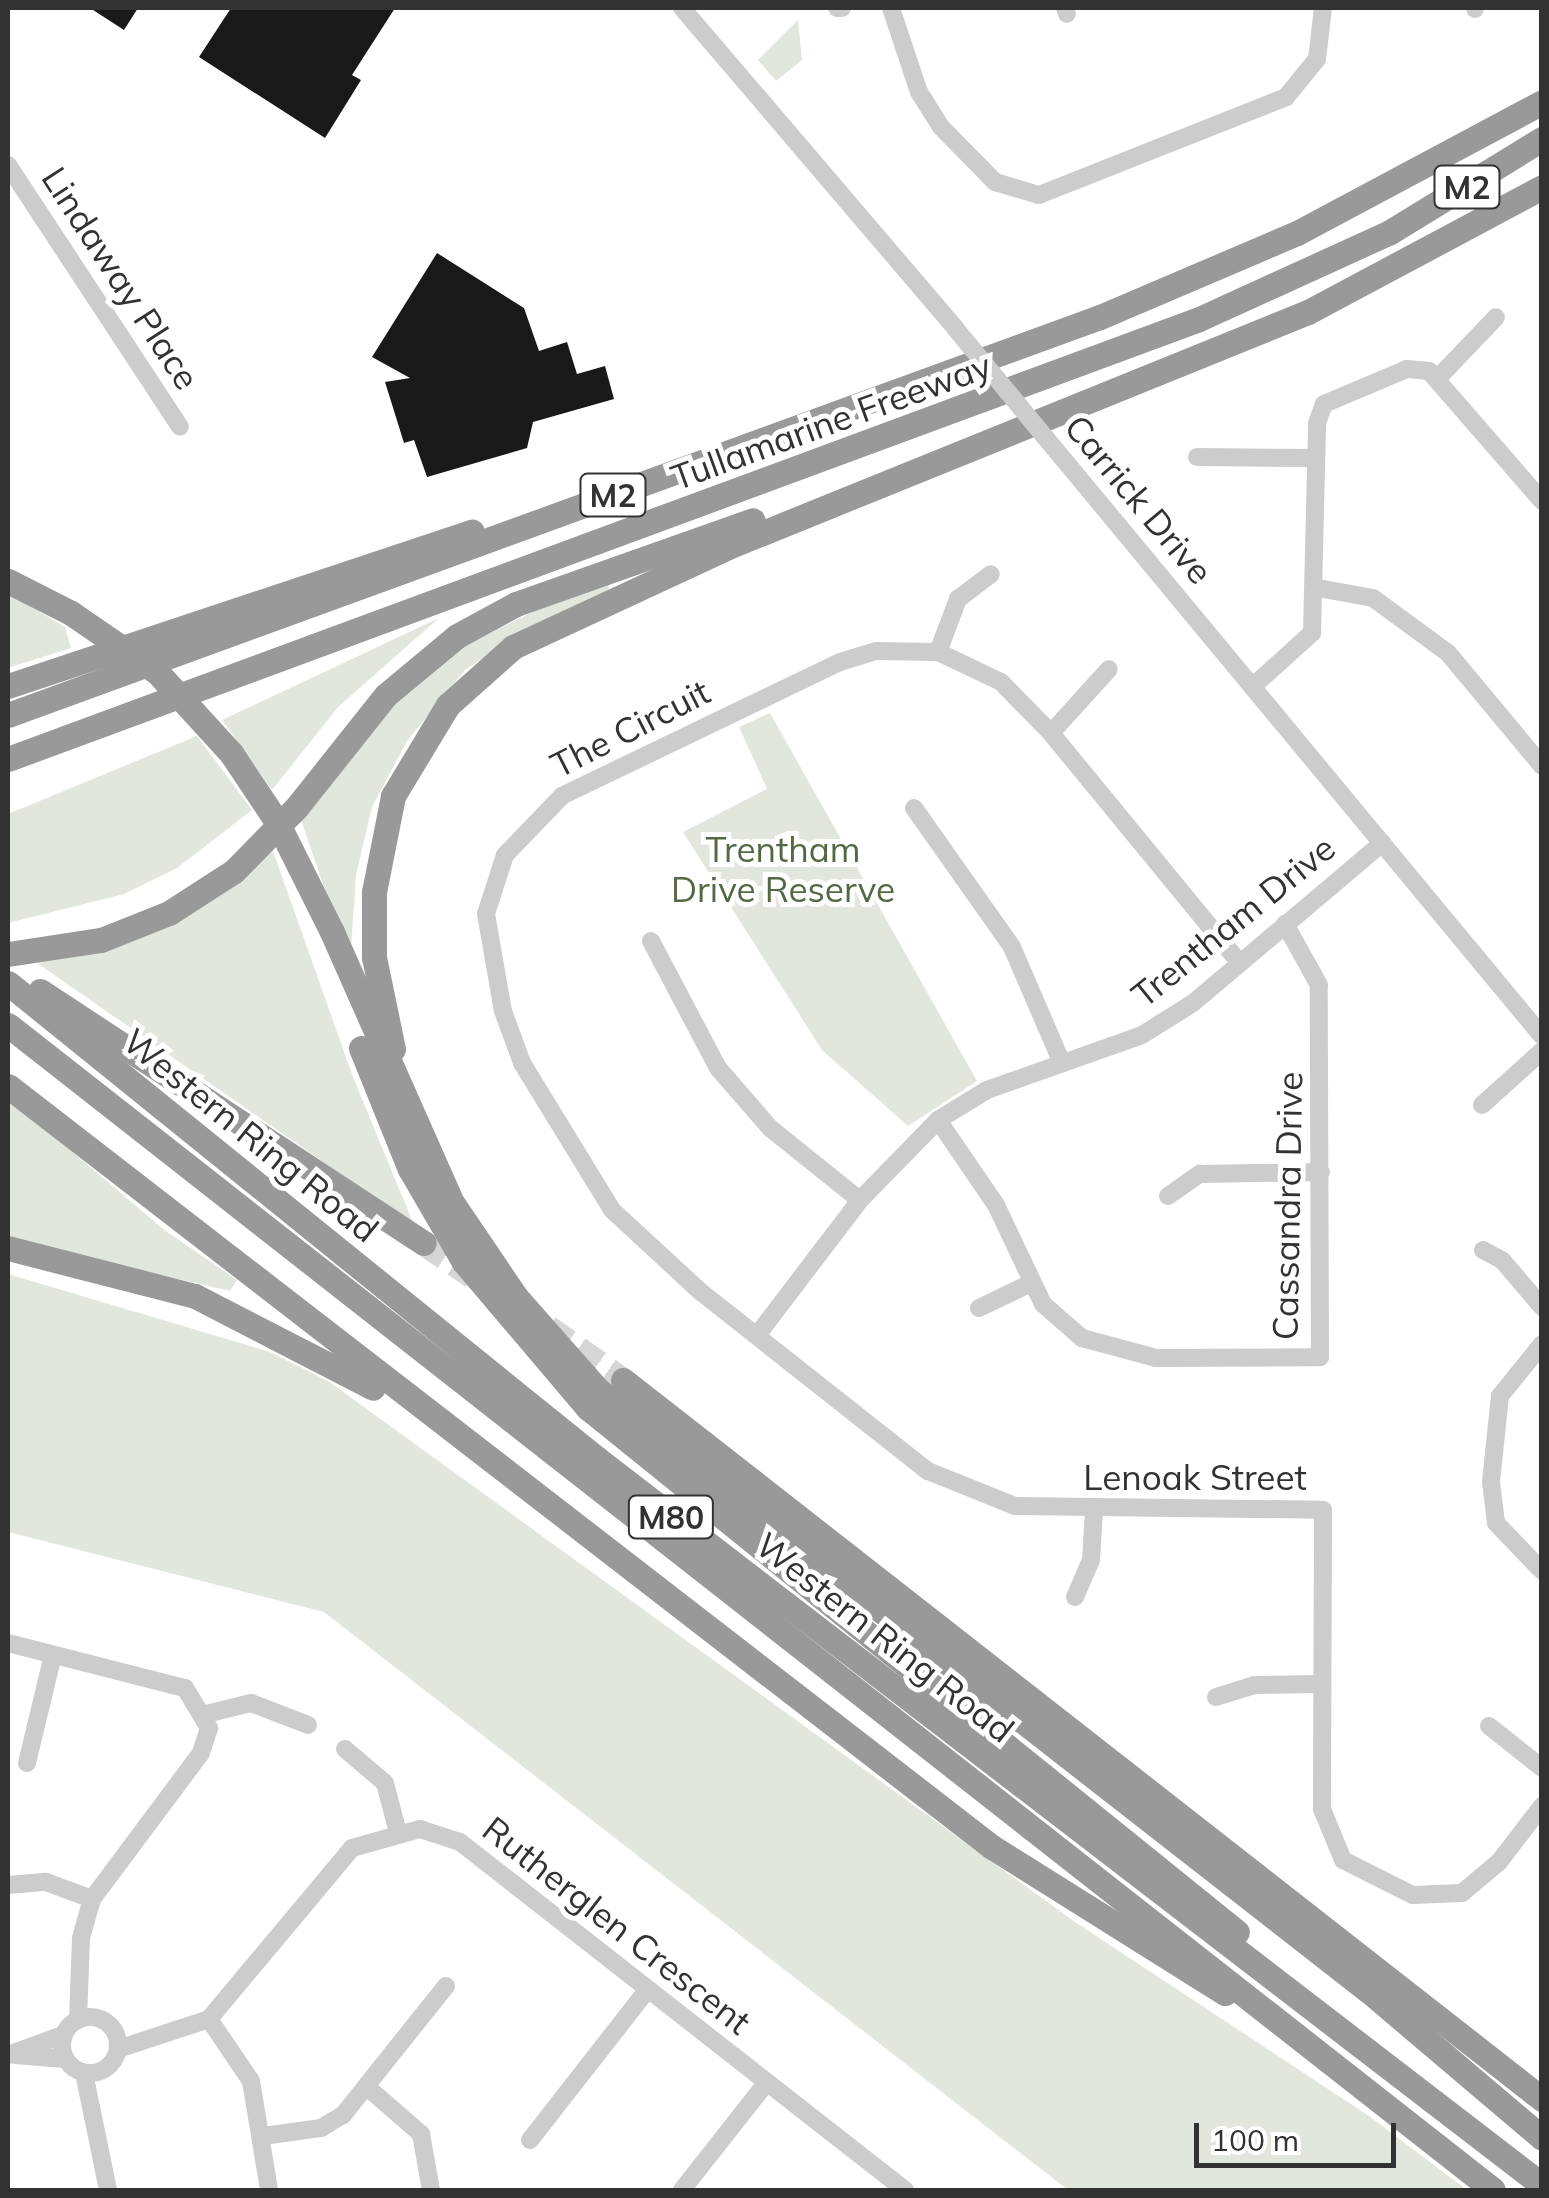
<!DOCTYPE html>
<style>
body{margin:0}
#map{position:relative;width:1549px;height:2198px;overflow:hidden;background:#fff;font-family:Mulish,sans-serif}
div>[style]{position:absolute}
.green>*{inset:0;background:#e1e7dc}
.building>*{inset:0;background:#191919}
.highway-tunnel>*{height:25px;margin-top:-12.5px;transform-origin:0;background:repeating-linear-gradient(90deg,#d6d6d6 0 25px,transparent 0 37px)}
.minor>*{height:18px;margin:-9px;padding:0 9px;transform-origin:9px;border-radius:9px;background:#ccc}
.minor>.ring{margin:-9px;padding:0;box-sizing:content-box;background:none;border:18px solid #ccc;border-radius:50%}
.highway>*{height:25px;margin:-12.5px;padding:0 12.5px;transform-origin:12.5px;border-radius:12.5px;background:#999}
.minor-bridge>*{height:18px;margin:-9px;padding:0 9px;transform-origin:9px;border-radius:9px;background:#ccc}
.highway-bridge>*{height:25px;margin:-12.5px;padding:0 12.5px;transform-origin:12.5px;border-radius:12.5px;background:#999}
span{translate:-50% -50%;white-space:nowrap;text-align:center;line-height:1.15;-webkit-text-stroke:10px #fff;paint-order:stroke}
.shield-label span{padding:2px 8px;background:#fff;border:2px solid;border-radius:8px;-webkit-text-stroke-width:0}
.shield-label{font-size:32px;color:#323232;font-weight:700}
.street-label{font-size:35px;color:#323232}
.park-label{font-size:35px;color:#536943}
.frame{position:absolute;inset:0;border:10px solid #323232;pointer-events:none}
.scale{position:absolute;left:1194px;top:2123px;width:202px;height:45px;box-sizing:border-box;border:5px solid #323232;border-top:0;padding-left:12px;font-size:30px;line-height:35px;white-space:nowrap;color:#323232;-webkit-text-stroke:8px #fff;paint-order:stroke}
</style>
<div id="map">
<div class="green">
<i style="clip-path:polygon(798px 20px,802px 60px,776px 81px,758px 60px)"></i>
<i style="clip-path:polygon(608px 584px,610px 593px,533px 625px,465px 670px,407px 741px,372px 807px,356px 875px,350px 963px,300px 817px,389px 709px,447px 655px,556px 600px)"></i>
<i style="clip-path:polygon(8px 593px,65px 627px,71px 648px,8px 668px)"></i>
<i style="clip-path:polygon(439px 618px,338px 707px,272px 790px,222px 720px)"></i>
<i style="clip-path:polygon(770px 713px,977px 1081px,908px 1126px,822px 1050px,683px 832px,767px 789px,739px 727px)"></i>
<i style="clip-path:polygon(197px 736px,252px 810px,177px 868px,124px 894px,8px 923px,8px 814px)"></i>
<i style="clip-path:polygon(273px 851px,353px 1077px,414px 1225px,37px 963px,90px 954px,178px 920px)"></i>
<i style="clip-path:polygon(8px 1097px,163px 1229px,237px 1280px,230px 1291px,8px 1239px)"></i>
<i style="clip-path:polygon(8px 1274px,270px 1352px,328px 1381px,1075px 1922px,1369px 2116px,1467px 2190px,1068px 2190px,324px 1612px,8px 1532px)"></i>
</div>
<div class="building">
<i style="clip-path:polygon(90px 8px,138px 8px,124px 30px)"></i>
<i style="clip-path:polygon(231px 8px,395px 8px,352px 75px,361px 80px,325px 138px,199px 57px)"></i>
<i style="clip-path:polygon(437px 253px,524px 308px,539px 351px,567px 342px,577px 374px,605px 366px,614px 399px,533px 422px,527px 448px,427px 477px,414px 440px,404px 443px,385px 382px,410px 378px,372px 357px)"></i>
</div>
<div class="highway-tunnel">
<i style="left:424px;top:1243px;width:59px;rotate:34deg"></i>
<i style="left:548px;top:1327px;width:92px;rotate:35.2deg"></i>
</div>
<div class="minor">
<i style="left:682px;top:8px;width:421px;rotate:49.5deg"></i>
<i style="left:837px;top:8px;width:5px"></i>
<i style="left:891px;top:8px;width:89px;rotate:71.6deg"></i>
<i style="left:919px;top:92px;width:41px;rotate:57.8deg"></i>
<i style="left:941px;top:127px;width:77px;rotate:45.5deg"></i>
<i style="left:995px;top:182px;width:46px;rotate:16.5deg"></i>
<i style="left:1039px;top:195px;width:266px;rotate:-21.6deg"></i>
<i style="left:1286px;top:97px;width:49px;rotate:-50.8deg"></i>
<i style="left:1317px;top:59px;width:51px;rotate:-83.3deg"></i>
<i style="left:1065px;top:8px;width:6px;rotate:72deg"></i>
<i style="left:1475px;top:9px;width:1px;rotate:-90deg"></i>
<i style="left:8px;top:165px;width:313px;rotate:56.7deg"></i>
<i style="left:1438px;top:378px;width:84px;rotate:-46.4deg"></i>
<i style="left:1045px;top:437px;width:778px;rotate:50.32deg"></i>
<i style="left:1197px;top:457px;width:119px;rotate:0.5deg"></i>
<i style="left:1318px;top:588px;width:56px;rotate:10.3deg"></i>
<i style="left:1373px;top:598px;width:93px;rotate:36.3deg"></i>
<i style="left:1448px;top:653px;width:147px;rotate:50.2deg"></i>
<i style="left:938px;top:652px;width:57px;rotate:-69.3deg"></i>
<i style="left:958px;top:599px;width:41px;rotate:-37.1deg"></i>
<i style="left:1252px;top:687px;width:81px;rotate:-42deg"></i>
<i style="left:1312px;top:633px;width:210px;rotate:-88.6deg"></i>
<i style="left:1317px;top:423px;width:20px;rotate:-70deg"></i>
<i style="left:1324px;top:404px;width:90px;rotate:-22.9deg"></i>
<i style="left:1407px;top:369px;width:22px;rotate:5deg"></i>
<i style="left:1429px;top:371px;width:172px;rotate:49deg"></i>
<i style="left:1051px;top:733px;width:86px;rotate:-47.8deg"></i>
<i style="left:914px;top:808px;width:170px;rotate:54.8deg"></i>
<i style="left:1012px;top:947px;width:126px;rotate:66.7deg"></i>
<i style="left:651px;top:941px;width:144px;rotate:62.2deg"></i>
<i style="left:718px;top:1068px;width:79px;rotate:49.1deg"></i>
<i style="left:770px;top:1128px;width:115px;rotate:38.7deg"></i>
<i style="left:1239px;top:962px;width:296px;rotate:-129.4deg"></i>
<i style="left:1051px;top:733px;width:71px;rotate:-134.4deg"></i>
<i style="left:1001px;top:682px;width:70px;rotate:-154.5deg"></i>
<i style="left:938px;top:652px;width:62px;rotate:-179.1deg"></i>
<i style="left:876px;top:651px;width:38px;rotate:163deg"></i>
<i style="left:840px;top:662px;width:309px;rotate:154.3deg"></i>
<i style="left:562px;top:796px;width:82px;rotate:134deg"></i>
<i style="left:505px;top:855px;width:62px;rotate:107.9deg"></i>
<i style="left:486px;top:914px;width:98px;rotate:80.1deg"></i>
<i style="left:503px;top:1011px;width:55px;rotate:69.9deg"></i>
<i style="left:522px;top:1063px;width:172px;rotate:58.5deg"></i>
<i style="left:612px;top:1210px;width:121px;rotate:42.7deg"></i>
<i style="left:701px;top:1292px;width:289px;rotate:38.3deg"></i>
<i style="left:928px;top:1471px;width:94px;rotate:21.9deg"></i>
<i style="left:1015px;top:1506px;width:308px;rotate:0.7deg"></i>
<i style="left:1323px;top:1510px;width:299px;rotate:90.2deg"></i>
<i style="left:1322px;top:1809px;width:55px;rotate:67.6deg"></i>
<i style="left:1343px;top:1860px;width:78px;rotate:26.6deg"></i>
<i style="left:1413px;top:1895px;width:49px;rotate:-2.3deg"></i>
<i style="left:1462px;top:1893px;width:48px;rotate:-40deg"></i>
<i style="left:1499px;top:1862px;width:71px;rotate:-52.5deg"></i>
<i style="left:1482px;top:1105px;width:81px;rotate:-42deg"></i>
<i style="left:938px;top:1120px;width:103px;rotate:55.7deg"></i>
<i style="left:996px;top:1205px;width:110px;rotate:64.6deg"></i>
<i style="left:1043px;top:1304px;width:52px;rotate:41.1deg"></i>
<i style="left:1082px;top:1338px;width:77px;rotate:15.1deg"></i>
<i style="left:1156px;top:1358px;width:164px;rotate:-0.3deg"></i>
<i style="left:1320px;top:1357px;width:372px;rotate:-90.2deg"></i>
<i style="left:1319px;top:985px;width:70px;rotate:-119.1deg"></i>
<i style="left:1168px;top:1196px;width:39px;rotate:-35deg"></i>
<i style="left:1200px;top:1174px;width:121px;rotate:-0.9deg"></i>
<i style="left:1483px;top:1250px;width:21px;rotate:28deg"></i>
<i style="left:1502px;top:1260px;width:62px;rotate:49.6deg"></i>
<i style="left:979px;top:1308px;width:58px;rotate:-25.7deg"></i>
<i style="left:758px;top:1334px;width:168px;rotate:-52.7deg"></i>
<i style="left:860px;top:1200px;width:112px;rotate:-45.7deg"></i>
<i style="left:938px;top:1120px;width:57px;rotate:-31.5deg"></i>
<i style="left:987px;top:1090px;width:164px;rotate:-19.5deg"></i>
<i style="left:1142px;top:1035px;width:60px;rotate:-32.1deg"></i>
<i style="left:1193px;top:1003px;width:248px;rotate:-40.2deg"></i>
<i style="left:1542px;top:1344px;width:67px;rotate:128.9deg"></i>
<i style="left:1500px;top:1396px;width:86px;rotate:96deg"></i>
<i style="left:1491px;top:1482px;width:41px;rotate:83deg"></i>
<i style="left:1496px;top:1523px;width:66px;rotate:46.2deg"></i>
<i style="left:1075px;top:1597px;width:40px;rotate:-66.6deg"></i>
<i style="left:1091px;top:1560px;width:49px;rotate:-86.5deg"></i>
<i style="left:8px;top:1643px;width:183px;rotate:14.3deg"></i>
<i style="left:185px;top:1688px;width:47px;rotate:59deg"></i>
<i style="left:209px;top:1728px;width:26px;rotate:108deg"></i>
<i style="left:201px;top:1753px;width:182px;rotate:126.7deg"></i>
<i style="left:92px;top:1899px;width:41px;rotate:105.8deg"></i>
<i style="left:81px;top:1938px;width:81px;rotate:92.1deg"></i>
<i style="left:1216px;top:1697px;width:41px;rotate:-17.1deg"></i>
<i style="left:1255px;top:1685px;width:66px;rotate:-0.9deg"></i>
<i style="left:206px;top:1714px;width:46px;rotate:-13.7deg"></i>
<i style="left:251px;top:1703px;width:61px;rotate:21.1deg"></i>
<i style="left:1489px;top:1726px;width:68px;rotate:38.4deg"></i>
<i style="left:345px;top:1749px;width:52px;rotate:40.4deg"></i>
<i style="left:385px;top:1783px;width:48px;rotate:75.4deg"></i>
<i style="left:27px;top:1763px;width:111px;rotate:-76.5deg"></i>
<i style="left:8px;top:1885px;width:38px;rotate:-5deg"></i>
<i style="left:46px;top:1882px;width:49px;rotate:20.3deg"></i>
<i class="ring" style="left:62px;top:2017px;width:38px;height:38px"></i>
<i style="left:209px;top:2019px;width:75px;rotate:55.9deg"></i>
<i style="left:251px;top:2081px;width:110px;rotate:80.6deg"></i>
<i style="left:118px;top:2049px;width:96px;rotate:-18.2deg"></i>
<i style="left:209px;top:2019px;width:223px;rotate:-50.1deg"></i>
<i style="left:352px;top:1848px;width:71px;rotate:-15.6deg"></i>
<i style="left:420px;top:1829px;width:42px;rotate:18deg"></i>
<i style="left:460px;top:1842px;width:565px;rotate:38.03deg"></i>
<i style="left:8px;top:2055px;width:59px;rotate:-20deg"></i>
<i style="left:15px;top:2055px;width:50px;rotate:4.6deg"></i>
<i style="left:84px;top:2073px;width:119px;rotate:78.4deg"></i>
<i style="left:367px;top:2087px;width:72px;rotate:41deg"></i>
<i style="left:421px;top:2134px;width:57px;rotate:79.9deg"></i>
<i style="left:263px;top:2136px;width:59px;rotate:-7.9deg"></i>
<i style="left:321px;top:2128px;width:26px;rotate:-31deg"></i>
<i style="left:343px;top:2115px;width:165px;rotate:-51.4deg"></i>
<i style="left:530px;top:2140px;width:190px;rotate:-52deg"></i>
<i style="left:682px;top:2190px;width:137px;rotate:-51.8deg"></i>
</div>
<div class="highway">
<i style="left:8px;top:581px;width:71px;rotate:26.9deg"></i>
<i style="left:8px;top:686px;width:489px;rotate:-18.4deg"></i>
<i style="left:8px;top:715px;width:1162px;rotate:-20.03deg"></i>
<i style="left:1100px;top:317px;width:214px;rotate:-23.1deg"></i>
<i style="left:1297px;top:233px;width:278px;rotate:-28.1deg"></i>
<i style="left:231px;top:753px;width:83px;rotate:56.3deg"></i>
<i style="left:277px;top:822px;width:123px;rotate:63.4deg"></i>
<i style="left:332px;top:932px;width:294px;rotate:66.1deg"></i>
<i style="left:451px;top:1201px;width:116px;rotate:55.9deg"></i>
<i style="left:516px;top:1297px;width:123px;rotate:48.6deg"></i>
<i style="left:597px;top:1389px;width:980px;rotate:37.96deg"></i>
<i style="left:1370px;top:1992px;width:226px;rotate:40.3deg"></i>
<i style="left:8px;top:759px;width:1267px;rotate:-20.27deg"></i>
<i style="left:1197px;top:320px;width:212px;rotate:-24.5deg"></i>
<i style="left:1390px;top:232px;width:178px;rotate:-31.5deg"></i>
<i style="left:296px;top:808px;width:144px;rotate:-51.5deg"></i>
<i style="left:386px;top:695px;width:92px;rotate:-39.7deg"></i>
<i style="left:457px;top:636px;width:67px;rotate:-28.5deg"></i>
<i style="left:516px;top:604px;width:251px;rotate:-19.5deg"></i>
<i style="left:8px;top:983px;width:756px;rotate:38.93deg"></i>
<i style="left:596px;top:1458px;width:1193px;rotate:37.54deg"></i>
<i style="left:40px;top:991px;width:459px;rotate:33.3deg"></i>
<i style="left:8px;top:1025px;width:1887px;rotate:38.11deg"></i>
<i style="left:361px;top:1048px;width:131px;rotate:68deg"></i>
<i style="left:410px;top:1169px;width:108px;rotate:59.9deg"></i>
<i style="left:464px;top:1262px;width:192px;rotate:49.7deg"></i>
<i style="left:588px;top:1408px;width:834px;rotate:38.92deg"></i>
<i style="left:393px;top:1049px;width:94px;rotate:-101.7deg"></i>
<i style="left:374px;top:957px;width:65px;rotate:-90deg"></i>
<i style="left:374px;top:892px;width:98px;rotate:-78.8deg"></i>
<i style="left:393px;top:796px;width:106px;rotate:-58.9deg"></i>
<i style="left:448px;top:705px;width:87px;rotate:-41.7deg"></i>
<i style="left:513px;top:647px;width:237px;rotate:-24.9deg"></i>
<i style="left:728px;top:547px;width:626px;rotate:-22.06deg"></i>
<i style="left:1308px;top:312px;width:265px;rotate:-28.1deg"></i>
<i style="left:8px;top:1086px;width:1244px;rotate:37.72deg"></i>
<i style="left:992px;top:1847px;width:275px;rotate:32.1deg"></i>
<i style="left:8px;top:1248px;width:193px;rotate:14.4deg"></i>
<i style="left:195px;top:1296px;width:200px;rotate:27.3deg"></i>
<i style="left:623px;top:1380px;width:1167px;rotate:38.04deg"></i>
</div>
<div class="minor-bridge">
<i style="left:955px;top:328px;width:141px;rotate:50.5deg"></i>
</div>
<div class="highway-bridge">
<i style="left:71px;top:613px;width:104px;rotate:34.5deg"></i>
<i style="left:157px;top:672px;width:110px;rotate:47.6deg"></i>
<i style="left:8px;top:954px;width:94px;rotate:-8.6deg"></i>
<i style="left:101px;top:940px;width:73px;rotate:-21.7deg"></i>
<i style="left:169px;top:913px;width:77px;rotate:-32.9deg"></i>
<i style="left:234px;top:871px;width:88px;rotate:-45.5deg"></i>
</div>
<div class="shield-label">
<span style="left:1467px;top:187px">M2</span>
<span style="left:613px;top:495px">M2</span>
<span style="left:671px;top:1517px">M80</span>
</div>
<div class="street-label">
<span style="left:121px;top:278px;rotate:57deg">Lindaway Place</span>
<span style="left:831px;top:421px;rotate:-20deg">Tullamarine Freeway</span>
<span style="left:1139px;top:499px;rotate:50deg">Carrick Drive</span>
<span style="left:630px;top:728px;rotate:-27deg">The Circuit</span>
<span style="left:1233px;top:921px;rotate:-39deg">Trentham Drive</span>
<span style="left:251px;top:1135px;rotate:39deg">Western Ring Road</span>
<span style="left:1287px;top:1206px;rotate:-89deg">Cassandra Drive</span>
<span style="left:1195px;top:1477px">Lenoak Street</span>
<span style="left:885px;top:1637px;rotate:38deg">Western Ring Road</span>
<span style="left:617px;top:1925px;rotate:38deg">Rutherglen Crescent</span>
</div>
<div class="park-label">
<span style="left:783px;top:869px">Trentham<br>Drive Reserve</span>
</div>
<div class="frame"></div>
<div class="scale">100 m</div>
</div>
